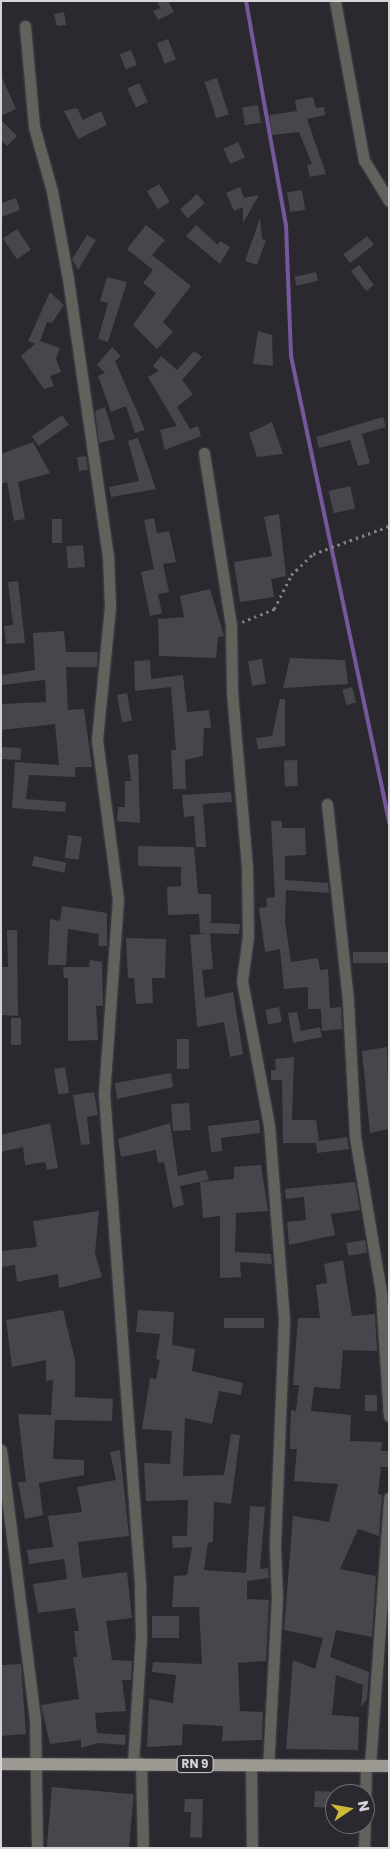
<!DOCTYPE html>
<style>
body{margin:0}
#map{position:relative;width:390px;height:1849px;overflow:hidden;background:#2b2830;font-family:Poppins,sans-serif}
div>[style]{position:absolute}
.stream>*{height:4px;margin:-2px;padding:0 2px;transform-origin:2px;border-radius:2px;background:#76579c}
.building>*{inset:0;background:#48454d;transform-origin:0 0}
.path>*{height:2.5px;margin-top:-1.25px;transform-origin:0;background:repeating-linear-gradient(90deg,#807d84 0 2.5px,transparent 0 6.5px)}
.roads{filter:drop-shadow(0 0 1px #46444b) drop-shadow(0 0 1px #46444b)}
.minor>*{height:11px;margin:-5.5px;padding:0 5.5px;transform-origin:5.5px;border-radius:5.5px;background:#62625d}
.primary>*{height:12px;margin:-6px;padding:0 6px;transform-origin:6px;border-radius:6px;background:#9b9991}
span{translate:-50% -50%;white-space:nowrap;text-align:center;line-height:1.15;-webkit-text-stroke:4px #2b2830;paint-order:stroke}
.shield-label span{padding:1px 4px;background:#2b2830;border:1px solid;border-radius:4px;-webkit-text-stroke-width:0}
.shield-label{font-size:12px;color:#d6d4d9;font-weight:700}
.frame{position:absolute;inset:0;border:2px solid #d6d4d9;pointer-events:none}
.north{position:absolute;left:325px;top:1784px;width:50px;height:50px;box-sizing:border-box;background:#2b2830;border:1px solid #6f6d74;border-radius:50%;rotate:78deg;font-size:14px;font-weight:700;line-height:20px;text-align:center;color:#d6d4d9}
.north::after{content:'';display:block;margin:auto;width:18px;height:22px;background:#ceb837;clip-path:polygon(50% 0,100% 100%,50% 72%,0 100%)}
</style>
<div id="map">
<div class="stream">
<i style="left:246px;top:1px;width:228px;rotate:79.9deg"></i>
<i style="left:286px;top:225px;width:131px;rotate:87.8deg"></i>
<i style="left:291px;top:356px;width:477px;rotate:78.1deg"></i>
</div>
<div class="building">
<i style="clip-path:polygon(157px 1px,168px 1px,174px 12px,158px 20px,153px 11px,160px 8px)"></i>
<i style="clip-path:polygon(64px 12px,66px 25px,57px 26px,54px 14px)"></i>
<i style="left:168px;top:39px;width:22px;height:12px;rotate:69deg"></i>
<i style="left:131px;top:50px;width:16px;height:12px;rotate:68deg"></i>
<i style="clip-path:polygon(1px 75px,16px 109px,1px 116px)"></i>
<i style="left:217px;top:78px;width:38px;height:13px;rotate:72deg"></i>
<i style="left:139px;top:83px;width:21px;height:13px;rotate:65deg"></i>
<i style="clip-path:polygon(313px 97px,316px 108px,324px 107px,325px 115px,307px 119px,326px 174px,310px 177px,307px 165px,312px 164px,299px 132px,272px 135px,269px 115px,297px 111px,295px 100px)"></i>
<i style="left:258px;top:105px;width:18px;height:16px;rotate:81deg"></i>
<i style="clip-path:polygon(77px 108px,83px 120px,101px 111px,107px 125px,78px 139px,64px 111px)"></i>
<i style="clip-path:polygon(1px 120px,17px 136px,7px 146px,1px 140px)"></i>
<i style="left:238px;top:142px;width:17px;height:16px;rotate:66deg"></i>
<i style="left:159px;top:184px;width:21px;height:14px;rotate:59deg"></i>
<i style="clip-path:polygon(240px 187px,244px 198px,259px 195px,243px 223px,243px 207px,234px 211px,226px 193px)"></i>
<i style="left:302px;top:190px;width:20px;height:15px;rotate:81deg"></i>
<i style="left:197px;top:194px;width:12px;height:23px;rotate:48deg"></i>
<i style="clip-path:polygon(16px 198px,20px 210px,1px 217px,1px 203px)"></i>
<i style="clip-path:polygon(260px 218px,262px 239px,266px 240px,257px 265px,245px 261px)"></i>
<i style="clip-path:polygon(146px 225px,165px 240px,152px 255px,191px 286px,163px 322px,173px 332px,157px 349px,133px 325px,156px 293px,143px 283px,153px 270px,127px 249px)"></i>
<i style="clip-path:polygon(196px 225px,218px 245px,220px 241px,230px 247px,220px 264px,186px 236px)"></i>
<i style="left:17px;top:229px;width:25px;height:17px;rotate:56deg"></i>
<i style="clip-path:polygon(87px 235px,96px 240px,78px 270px,72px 259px)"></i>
<i style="left:367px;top:236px;width:11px;height:30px;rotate:52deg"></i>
<i style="left:359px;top:265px;width:25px;height:10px;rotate:53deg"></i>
<i style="left:316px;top:272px;width:9px;height:22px;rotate:77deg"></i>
<i style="clip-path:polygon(107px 277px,127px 282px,108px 342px,98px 339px,108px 303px,100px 301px)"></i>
<i style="clip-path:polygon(50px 292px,64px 305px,52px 323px,47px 322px,40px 341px,60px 348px,56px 359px,61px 372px,50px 376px,54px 386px,44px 389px,21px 356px,35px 344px,28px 341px)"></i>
<i style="clip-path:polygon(258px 331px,272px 335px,273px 366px,253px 364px)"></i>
<i style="clip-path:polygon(112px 347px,121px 356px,115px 361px,145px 430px,135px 433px,126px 406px,111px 412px,98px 376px,105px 373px,97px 365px)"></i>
<i style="clip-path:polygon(194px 351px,202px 357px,182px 380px,193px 394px,177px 407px,190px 429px,198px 426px,201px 436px,165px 450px,160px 430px,177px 426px,148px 377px,159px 371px,153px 366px,161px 356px,177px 370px)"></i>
<i style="clip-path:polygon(105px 407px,115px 439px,99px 443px,95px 411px)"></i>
<i style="left:62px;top:415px;width:12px;height:37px;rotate:55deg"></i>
<i style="clip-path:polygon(383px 417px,386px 427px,362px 434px,370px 463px,358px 466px,350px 440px,319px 448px,316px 437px)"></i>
<i style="clip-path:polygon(272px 422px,283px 454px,257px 457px,249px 433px)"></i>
<i style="clip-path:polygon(138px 438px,156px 489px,111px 497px,109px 487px,139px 481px,128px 441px)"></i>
<i style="clip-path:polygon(33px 442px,50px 473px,18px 482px,25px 519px,14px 521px,7px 482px,1px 484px,1px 454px)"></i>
<i style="left:86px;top:456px;width:14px;height:9px;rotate:82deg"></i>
<i style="left:350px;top:486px;width:23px;height:22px;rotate:77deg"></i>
<i style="clip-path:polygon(279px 514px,286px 576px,271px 579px,274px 597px,240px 602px,234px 562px,272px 556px,264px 517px)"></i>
<i style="clip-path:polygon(154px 518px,157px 533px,169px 531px,176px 562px,163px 564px,169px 592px,158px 594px,162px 613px,150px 616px,141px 572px,154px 569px,144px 520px)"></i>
<i style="left:52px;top:519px;width:10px;height:24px"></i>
<i style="left:83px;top:545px;width:22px;height:17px;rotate:85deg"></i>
<i style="clip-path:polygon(18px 581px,25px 643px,6px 644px,4px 626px,13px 625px,8px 582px)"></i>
<i style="clip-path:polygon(210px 589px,224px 636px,218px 637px,216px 658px,159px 656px,158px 619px,184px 617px,180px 596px)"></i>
<i style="clip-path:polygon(64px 631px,66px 652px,98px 652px,97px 667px,66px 667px,68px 710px,84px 709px,92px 767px,75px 767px,75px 777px,29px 775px,26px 799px,66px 802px,65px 812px,12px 808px,15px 762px,59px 765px,55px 724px,1px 730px,1px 704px,46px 702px,45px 680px,1px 685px,1px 675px,35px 670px,33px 633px)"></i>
<i style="clip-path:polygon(290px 658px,345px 660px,348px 684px,283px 688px)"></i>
<i style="left:262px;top:659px;width:25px;height:14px;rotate:81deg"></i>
<i style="clip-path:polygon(150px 660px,151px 679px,183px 675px,187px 712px,209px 710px,211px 728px,204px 728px,203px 756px,185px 760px,186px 789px,173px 789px,171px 750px,176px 750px,171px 687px,135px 691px,134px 661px)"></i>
<i style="left:352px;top:687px;width:16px;height:10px;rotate:75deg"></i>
<i style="left:127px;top:693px;width:28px;height:10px;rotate:80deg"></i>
<i style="clip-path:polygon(280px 699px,285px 699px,285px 746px,258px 749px,256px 738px,272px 736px)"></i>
<i style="left:2px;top:747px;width:19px;height:12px;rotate:3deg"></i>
<i style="clip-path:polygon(138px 754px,140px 823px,117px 821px,118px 807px,125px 807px,125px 781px,131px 781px,128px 755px)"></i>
<i style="left:297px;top:760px;width:26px;height:13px;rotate:88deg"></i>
<i style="clip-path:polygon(231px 792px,232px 802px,203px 804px,206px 847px,196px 847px,194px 816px,184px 817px,182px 795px)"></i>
<i style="clip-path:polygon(271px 821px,282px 821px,282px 828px,305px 828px,306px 855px,285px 856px,285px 880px,328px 883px,329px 893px,286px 890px,285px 922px,291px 962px,318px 958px,320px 970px,328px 969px,330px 1008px,341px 1007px,342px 1029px,322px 1031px,321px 1009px,308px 1009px,308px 987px,284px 989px,280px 949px,265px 952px,259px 908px,267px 907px,266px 898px,275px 897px)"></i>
<i style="left:68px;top:835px;width:14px;height:23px;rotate:8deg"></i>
<i style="clip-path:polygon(138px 846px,194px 847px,198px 894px,211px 894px,211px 923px,240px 924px,239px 934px,200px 933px,199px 914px,168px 915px,167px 887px,181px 886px,181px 867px,138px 866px)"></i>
<i style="left:34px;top:856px;width:33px;height:10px;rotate:12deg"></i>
<i style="clip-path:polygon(62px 906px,107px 913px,107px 946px,98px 946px,99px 934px,68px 929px,66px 965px,48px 965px,50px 919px,60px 921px)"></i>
<i style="clip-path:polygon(7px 930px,17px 930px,18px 1016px,1px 1015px,1px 967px,8px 967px)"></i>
<i style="clip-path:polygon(210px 933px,213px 969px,202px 970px,205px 998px,233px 992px,243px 1054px,230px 1057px,224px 1022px,197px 1027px,190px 935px)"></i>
<i style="clip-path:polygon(126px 938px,166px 939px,165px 978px,152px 978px,153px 1003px,136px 1004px,134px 978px,128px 978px)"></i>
<i style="left:389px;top:952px;width:11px;height:36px;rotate:90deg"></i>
<i style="clip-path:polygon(90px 960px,102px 962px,103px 1006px,96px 1006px,98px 1040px,68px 1041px,68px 978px,64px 978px,63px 967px,89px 967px)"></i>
<i style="left:279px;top:1007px;width:15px;height:14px;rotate:79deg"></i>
<i style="clip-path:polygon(297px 1012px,301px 1031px,320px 1027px,322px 1037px,293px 1043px,288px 1013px)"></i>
<i style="left:11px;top:1018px;width:10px;height:27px"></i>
<i style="left:177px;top:1039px;width:12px;height:30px"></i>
<i style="clip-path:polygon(387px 1047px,389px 1129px,370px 1133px,362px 1051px)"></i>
<i style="clip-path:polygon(294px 1057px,292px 1120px,316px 1120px,319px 1141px,347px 1137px,349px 1149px,317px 1153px,316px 1143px,283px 1143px,282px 1080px,271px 1080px,271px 1070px,276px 1070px,275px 1059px)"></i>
<i style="left:65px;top:1067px;width:26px;height:11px;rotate:81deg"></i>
<i style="clip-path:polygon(171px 1073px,173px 1087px,117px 1099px,115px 1083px)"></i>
<i style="clip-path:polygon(94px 1092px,98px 1115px,87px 1117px,90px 1144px,81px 1145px,73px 1095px)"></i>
<i style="left:189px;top:1103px;width:27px;height:18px;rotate:86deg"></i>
<i style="clip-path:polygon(259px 1120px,260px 1133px,221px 1138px,222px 1151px,211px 1152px,208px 1126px)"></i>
<i style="clip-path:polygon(50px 1123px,58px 1168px,47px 1170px,45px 1162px,25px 1165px,23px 1147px,1px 1152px,1px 1135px)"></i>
<i style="clip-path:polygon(170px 1123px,178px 1176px,206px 1170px,209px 1180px,180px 1186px,184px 1205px,173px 1208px,164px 1162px,158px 1163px,156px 1150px,121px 1157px,118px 1139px)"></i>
<i style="clip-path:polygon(261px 1165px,268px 1211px,236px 1213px,235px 1252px,271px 1254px,272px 1264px,240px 1262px,241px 1277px,220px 1278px,220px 1216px,203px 1218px,200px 1182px,234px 1179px,234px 1167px)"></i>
<i style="clip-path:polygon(355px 1182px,360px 1210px,331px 1214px,335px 1235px,289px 1245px,287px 1222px,306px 1220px,304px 1197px,286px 1199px,285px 1189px)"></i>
<i style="clip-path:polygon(99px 1211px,95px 1253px,102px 1277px,59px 1288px,58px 1274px,17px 1282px,15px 1265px,1px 1267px,1px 1251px,37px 1247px,33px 1221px)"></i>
<i style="left:365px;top:1240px;width:13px;height:19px;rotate:81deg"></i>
<i style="clip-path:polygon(343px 1260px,352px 1316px,375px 1314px,377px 1351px,343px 1350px,340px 1389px,314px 1387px,311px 1411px,351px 1415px,350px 1441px,382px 1442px,381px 1451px,389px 1451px,389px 1467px,381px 1467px,378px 1494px,382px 1495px,379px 1536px,358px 1529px,340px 1569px,376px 1576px,372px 1637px,336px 1630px,330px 1657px,369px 1672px,367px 1699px,361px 1707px,363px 1685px,336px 1675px,332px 1715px,359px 1717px,358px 1750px,286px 1749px,293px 1660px,315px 1669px,323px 1638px,284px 1630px,293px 1516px,329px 1522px,338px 1484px,294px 1481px,297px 1449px,290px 1449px,290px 1438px,291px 1410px,296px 1411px,299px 1385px,293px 1385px,298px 1318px,320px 1318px,316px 1285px,327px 1283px,324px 1264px)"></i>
<i style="clip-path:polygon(63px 1310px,75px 1360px,75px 1397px,113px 1399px,112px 1421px,55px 1420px,53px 1459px,84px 1460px,84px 1475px,39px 1483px,43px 1515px,25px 1519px,18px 1482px,26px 1482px,18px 1414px,51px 1415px,53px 1380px,46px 1381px,46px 1360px,12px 1367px,6px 1320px)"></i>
<i style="clip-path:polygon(138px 1310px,174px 1312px,172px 1345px,195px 1349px,192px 1371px,243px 1383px,241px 1395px,219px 1391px,212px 1424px,185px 1418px,183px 1476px,224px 1475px,231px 1434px,240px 1435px,231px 1504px,214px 1502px,213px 1542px,208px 1543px,204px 1570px,246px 1573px,250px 1506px,265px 1507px,260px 1569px,268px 1568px,269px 1578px,247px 1581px,247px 1599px,269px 1600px,266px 1661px,238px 1663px,240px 1711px,263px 1712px,262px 1740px,222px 1741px,223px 1726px,183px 1724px,182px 1745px,147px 1747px,149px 1699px,173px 1703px,176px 1675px,152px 1672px,153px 1662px,202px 1664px,199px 1607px,172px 1607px,174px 1576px,187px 1575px,192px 1547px,173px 1548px,172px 1536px,187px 1536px,188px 1500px,146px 1501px,144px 1463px,170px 1464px,172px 1431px,142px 1429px,150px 1378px,156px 1379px,160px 1360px,156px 1359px,160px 1334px,136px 1332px)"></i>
<i style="left:264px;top:1318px;width:10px;height:40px;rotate:90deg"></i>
<i style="left:365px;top:1395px;width:12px;height:16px"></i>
<i style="clip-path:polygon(120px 1450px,129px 1536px,78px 1542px,82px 1578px,127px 1572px,132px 1618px,106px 1621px,112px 1660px,132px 1661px,131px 1680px,122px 1680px,126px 1711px,95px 1713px,97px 1733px,126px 1735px,125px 1745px,98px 1743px,81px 1748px,81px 1740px,50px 1744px,41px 1705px,79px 1699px,73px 1657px,77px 1657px,74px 1631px,79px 1631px,75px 1608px,38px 1613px,33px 1584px,67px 1579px,64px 1559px,29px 1564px,27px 1550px,53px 1547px,48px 1516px,82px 1512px,77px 1487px,116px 1480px,110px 1452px)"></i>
<i style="left:152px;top:1616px;width:27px;height:22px"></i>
<i style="clip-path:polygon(21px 1664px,26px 1734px,1px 1736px,2px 1665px)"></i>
<i style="left:52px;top:1787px;width:82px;height:61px;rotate:5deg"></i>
<i style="left:315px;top:1791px;width:20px;height:16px;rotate:3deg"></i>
<i style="clip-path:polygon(185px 1799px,203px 1799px,202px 1838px,190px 1837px,191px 1812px,184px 1812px)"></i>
</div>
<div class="path">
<i style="left:242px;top:622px;width:35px;rotate:-22deg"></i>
<i style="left:274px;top:609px;width:38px;rotate:-63deg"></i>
<i style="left:291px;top:575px;width:30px;rotate:-44deg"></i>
<i style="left:313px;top:554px;width:81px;rotate:-20.2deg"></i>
</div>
<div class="roads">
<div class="minor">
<i style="left:335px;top:1px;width:162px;rotate:79.7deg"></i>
<i style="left:364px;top:160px;width:48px;rotate:58.6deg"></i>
<i style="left:25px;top:26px;width:101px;rotate:84.9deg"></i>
<i style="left:34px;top:127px;width:66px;rotate:74.3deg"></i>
<i style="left:52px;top:191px;width:89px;rotate:79.7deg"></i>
<i style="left:68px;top:279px;width:279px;rotate:81.8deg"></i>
<i style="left:108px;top:555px;width:52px;rotate:87.8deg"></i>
<i style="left:110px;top:607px;width:134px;rotate:95.6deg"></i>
<i style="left:97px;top:740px;width:160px;rotate:82.5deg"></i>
<i style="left:118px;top:899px;width:195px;rotate:94.1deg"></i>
<i style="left:104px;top:1093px;width:497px;rotate:85.8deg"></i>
<i style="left:140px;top:1589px;width:47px;rotate:88.8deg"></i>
<i style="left:141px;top:1636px;width:127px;rotate:93.6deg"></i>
<i style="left:204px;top:453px;width:174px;rotate:81.1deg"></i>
<i style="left:231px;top:625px;width:67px;rotate:89.1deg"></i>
<i style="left:232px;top:692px;width:175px;rotate:85.1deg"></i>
<i style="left:247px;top:866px;width:70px;rotate:89.2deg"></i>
<i style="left:248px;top:936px;width:45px;rotate:97.6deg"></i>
<i style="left:242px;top:981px;width:147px;rotate:79.4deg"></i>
<i style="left:269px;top:1125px;width:196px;rotate:85.6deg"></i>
<i style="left:284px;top:1320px;width:228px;rotate:92.3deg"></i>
<i style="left:275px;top:1548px;width:49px;rotate:87.7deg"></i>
<i style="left:277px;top:1597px;width:169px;rotate:93deg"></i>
<i style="left:327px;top:804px;width:199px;rotate:83.9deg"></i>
<i style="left:348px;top:1002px;width:135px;rotate:87deg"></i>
<i style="left:355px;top:1137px;width:158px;rotate:80.5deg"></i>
<i style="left:381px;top:1293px;width:123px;rotate:86.3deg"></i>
<i style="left:1px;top:1450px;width:270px;rotate:82.8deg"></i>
<i style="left:35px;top:1718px;width:130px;rotate:89.1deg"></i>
<i style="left:141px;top:1763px;width:85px;rotate:88.7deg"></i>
<i style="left:251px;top:1766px;width:82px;rotate:89.3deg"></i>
<i style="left:370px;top:1766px;width:269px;rotate:-85.9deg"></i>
<i style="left:365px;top:1807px;width:41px;rotate:-88.6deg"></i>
<i style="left:364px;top:1848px;width:24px;rotate:-88deg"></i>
</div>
<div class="primary">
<i style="left:1px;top:1764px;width:388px;rotate:0.3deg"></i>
</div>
</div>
<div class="shield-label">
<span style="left:195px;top:1764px">RN 9</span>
</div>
<div class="frame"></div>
<div class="north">N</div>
</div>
